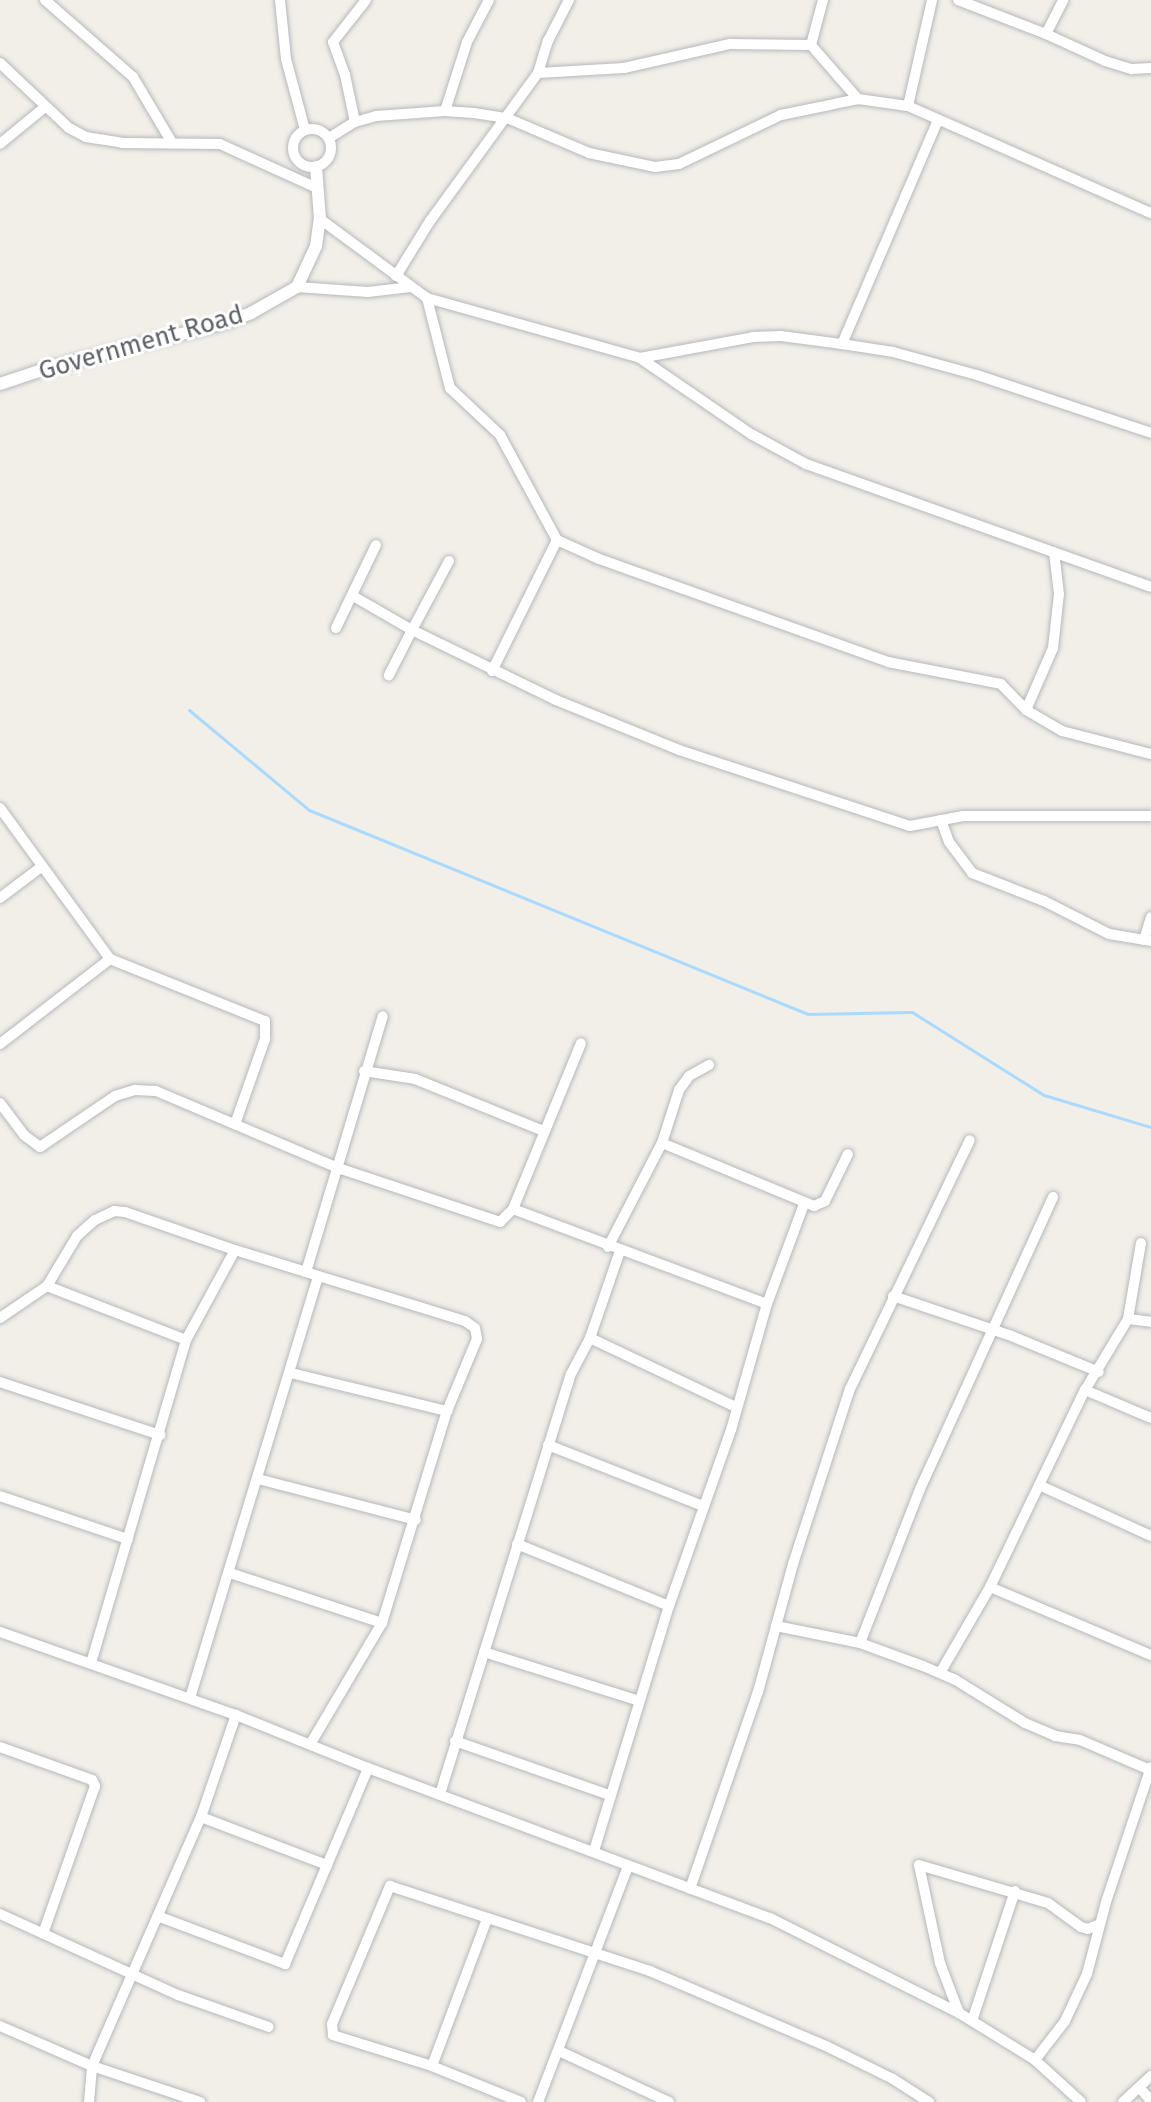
<!DOCTYPE html>
<style>
body{margin:0}
#map{position:relative;width:1151px;height:2102px;overflow:hidden;background:#f1efe8;font-family:"Fira Sans",sans-serif}
div>[style]{position:absolute}
.stream>*{height:3px;margin:-1.5px;padding:0 1.5px;transform-origin:1.5px;border-radius:1.5px;background:#aadaff}
.roads{filter:drop-shadow(0 0 2px #b5b8bc) drop-shadow(0 0 2px #b5b8bc)}
.minor>*{height:10px;margin:-5px;padding:0 5px;transform-origin:5px;border-radius:5px;background:#fff}
.minor>.ring{margin:-5px;padding:0;box-sizing:content-box;background:none;border:10px solid #fff;border-radius:50%}
.tertiary>*{height:12px;margin:-6px;padding:0 6px;transform-origin:6px;border-radius:6px;background:#fff}
span{translate:-50% -50%;white-space:nowrap;text-align:center;line-height:1.15;-webkit-text-stroke:6px #fff;paint-order:stroke}
.street-label{font-size:26px;color:#5f6368}
</style>
<div id="map">
<div class="stream">
<i style="left:189px;top:710px;width:156px;rotate:39.8deg"></i>
<i style="left:309px;top:810px;width:539px;rotate:22.24deg"></i>
<i style="left:808px;top:1014px;width:104px;rotate:-1.1deg"></i>
<i style="left:912px;top:1012px;width:156px;rotate:32.2deg"></i>
<i style="left:1044px;top:1095px;width:112px;rotate:16.7deg"></i>
</div>
<div class="roads">
<div class="minor">
<i style="left:45px;top:0;width:117px;rotate:41.2deg"></i>
<i style="left:133px;top:77px;width:74px;rotate:59.3deg"></i>
<i style="left:280px;top:0;width:59px;rotate:84.2deg"></i>
<i style="left:286px;top:59px;width:73px;rotate:75deg"></i>
<i style="left:958px;top:0;width:94px;rotate:21.1deg"></i>
<i style="left:1046px;top:34px;width:65px;rotate:24.6deg"></i>
<i style="left:1105px;top:61px;width:28px;rotate:17deg"></i>
<i style="left:1132px;top:69px;width:19px;rotate:-3deg"></i>
<i style="left:1046px;top:34px;width:38px;rotate:-63deg"></i>
<i style="left:811px;top:45px;width:47px;rotate:-75.1deg"></i>
<i style="left:0;top:63px;width:95px;rotate:43.3deg"></i>
<i style="left:69px;top:128px;width:19px;rotate:28deg"></i>
<i style="left:86px;top:137px;width:36px;rotate:9deg"></i>
<i style="left:122px;top:143px;width:98px;rotate:0.6deg"></i>
<i style="left:220px;top:144px;width:104px;rotate:24.4deg"></i>
<i style="left:538px;top:73px;width:86px;rotate:-3.3deg"></i>
<i style="left:624px;top:68px;width:109px;rotate:-12.8deg"></i>
<i style="left:730px;top:44px;width:81px;rotate:0.7deg"></i>
<i style="left:811px;top:45px;width:72px;rotate:49deg"></i>
<i style="left:908px;top:106px;width:109px;rotate:-77.2deg"></i>
<i style="left:445px;top:111px;width:72px;rotate:-72.3deg"></i>
<i style="left:467px;top:42px;width:47px;rotate:-62.4deg"></i>
<i style="left:355px;top:122px;width:48px;rotate:-102deg"></i>
<i style="left:345px;top:75px;width:35px;rotate:-110deg"></i>
<i style="left:333px;top:42px;width:53px;rotate:-51.8deg"></i>
<i class="ring" style="left:293px;top:129px;width:28px;height:28px"></i>
<i style="left:329px;top:138px;width:31px;rotate:-32deg"></i>
<i style="left:355px;top:122px;width:22px;rotate:-16deg"></i>
<i style="left:376px;top:116px;width:69px;rotate:-4.1deg"></i>
<i style="left:445px;top:111px;width:29px;rotate:4deg"></i>
<i style="left:474px;top:113px;width:33px;rotate:9deg"></i>
<i style="left:507px;top:118px;width:89px;rotate:23.1deg"></i>
<i style="left:589px;top:153px;width:67px;rotate:12deg"></i>
<i style="left:655px;top:167px;width:24px;rotate:-7deg"></i>
<i style="left:679px;top:164px;width:113px;rotate:-25.7deg"></i>
<i style="left:781px;top:115px;width:79px;rotate:-11.7deg"></i>
<i style="left:858px;top:99px;width:50px;rotate:8deg"></i>
<i style="left:908px;top:106px;width:266px;rotate:23.8deg"></i>
<i style="left:0;top:144px;width:58px;rotate:-39.4deg"></i>
<i style="left:320px;top:219px;width:133px;rotate:36.4deg"></i>
<i style="left:427px;top:298px;width:221px;rotate:15.7deg"></i>
<i style="left:640px;top:358px;width:115px;rotate:-10.5deg"></i>
<i style="left:753px;top:337px;width:28px;rotate:-2deg"></i>
<i style="left:781px;top:336px;width:62px;rotate:7.5deg"></i>
<i style="left:842px;top:344px;width:52px;rotate:8.9deg"></i>
<i style="left:893px;top:352px;width:87px;rotate:15.3deg"></i>
<i style="left:977px;top:375px;width:183px;rotate:18.4deg"></i>
<i style="left:396px;top:276px;width:65px;rotate:-58.3deg"></i>
<i style="left:430px;top:221px;width:183px;rotate:-53.9deg"></i>
<i style="left:538px;top:73px;width:34px;rotate:-73deg"></i>
<i style="left:548px;top:41px;width:46px;rotate:-62.9deg"></i>
<i style="left:297px;top:287px;width:71px;rotate:4deg"></i>
<i style="left:368px;top:292px;width:43px;rotate:-6.6deg"></i>
<i style="left:427px;top:298px;width:93px;rotate:75.7deg"></i>
<i style="left:450px;top:388px;width:69px;rotate:43.2deg"></i>
<i style="left:500px;top:435px;width:119px;rotate:61.5deg"></i>
<i style="left:557px;top:540px;width:46px;rotate:24.3deg"></i>
<i style="left:599px;top:559px;width:307px;rotate:19.6deg"></i>
<i style="left:888px;top:662px;width:115px;rotate:11deg"></i>
<i style="left:1001px;top:684px;width:36px;rotate:46deg"></i>
<i style="left:1026px;top:710px;width:68px;rotate:-66.5deg"></i>
<i style="left:1053px;top:648px;width:54px;rotate:-83.7deg"></i>
<i style="left:1059px;top:594px;width:42px;rotate:-96.8deg"></i>
<i style="left:842px;top:344px;width:244px;rotate:-66.8deg"></i>
<i style="left:640px;top:358px;width:135px;rotate:34.4deg"></i>
<i style="left:751px;top:434px;width:63px;rotate:28.6deg"></i>
<i style="left:806px;top:464px;width:366px;rotate:19.6deg"></i>
<i style="left:449px;top:561px;width:78px;rotate:118.2deg"></i>
<i style="left:412px;top:630px;width:160px;rotate:25.9deg"></i>
<i style="left:556px;top:700px;width:133px;rotate:22.1deg"></i>
<i style="left:679px;top:750px;width:243px;rotate:18.2deg"></i>
<i style="left:910px;top:826px;width:54px;rotate:-10.7deg"></i>
<i style="left:963px;top:816px;width:188px"></i>
<i style="left:353px;top:596px;width:68px;rotate:30deg"></i>
<i style="left:412px;top:630px;width:51px;rotate:117.1deg"></i>
<i style="left:336px;top:628px;width:92px;rotate:-64.3deg"></i>
<i style="left:492px;top:671px;width:146px;rotate:-63.6deg"></i>
<i style="left:1026px;top:710px;width:42px;rotate:30.3deg"></i>
<i style="left:1062px;top:731px;width:92px;rotate:14.5deg"></i>
<i style="left:0;top:808px;width:187px;rotate:53.9deg"></i>
<i style="left:110px;top:959px;width:167px;rotate:21.8deg"></i>
<i style="left:265px;top:1021px;width:18px;rotate:90deg"></i>
<i style="left:265px;top:1039px;width:90px;rotate:109.4deg"></i>
<i style="left:941px;top:820px;width:23px;rotate:70deg"></i>
<i style="left:949px;top:842px;width:39px;rotate:53deg"></i>
<i style="left:972px;top:873px;width:77px;rotate:21.3deg"></i>
<i style="left:1044px;top:901px;width:73px;rotate:26.9deg"></i>
<i style="left:1109px;top:934px;width:43px;rotate:9.5deg"></i>
<i style="left:0;top:898px;width:51px;rotate:-37.1deg"></i>
<i style="left:1144px;top:940px;width:24px;rotate:-73deg"></i>
<i style="left:0;top:1044px;width:139px;rotate:-37.7deg"></i>
<i style="left:364px;top:1071px;width:52px;rotate:8.9deg"></i>
<i style="left:415px;top:1079px;width:139px;rotate:22deg"></i>
<i style="left:0;top:1103px;width:40px;rotate:53deg"></i>
<i style="left:24px;top:1135px;width:20px;rotate:37deg"></i>
<i style="left:40px;top:1147px;width:91px;rotate:-34.2deg"></i>
<i style="left:115px;top:1096px;width:21px;rotate:-17deg"></i>
<i style="left:135px;top:1090px;width:21px;rotate:3deg"></i>
<i style="left:156px;top:1091px;width:198px;rotate:22.9deg"></i>
<i style="left:338px;top:1168px;width:171px;rotate:18.4deg"></i>
<i style="left:500px;top:1222px;width:18px;rotate:-45deg"></i>
<i style="left:513px;top:1209px;width:179px;rotate:-67.7deg"></i>
<i style="left:662px;top:1143px;width:56px;rotate:-72.2deg"></i>
<i style="left:679px;top:1090px;width:17px;rotate:-54deg"></i>
<i style="left:689px;top:1076px;width:23px;rotate:-29deg"></i>
<i style="left:513px;top:1209px;width:271px;rotate:20.5deg"></i>
<i style="left:608px;top:1247px;width:117px;rotate:-62.6deg"></i>
<i style="left:662px;top:1143px;width:165px;rotate:22.5deg"></i>
<i style="left:814px;top:1206px;width:12px;rotate:-24deg"></i>
<i style="left:825px;top:1201px;width:52px;rotate:-63.9deg"></i>
<i style="left:47px;top:1286px;width:58px;rotate:-59deg"></i>
<i style="left:77px;top:1236px;width:24px;rotate:-42deg"></i>
<i style="left:95px;top:1220px;width:21px;rotate:-25deg"></i>
<i style="left:114px;top:1211px;width:11px;rotate:5deg"></i>
<i style="left:125px;top:1212px;width:116px;rotate:19.1deg"></i>
<i style="left:893px;top:1296px;width:122px;rotate:18.6deg"></i>
<i style="left:1009px;top:1335px;width:97px;rotate:22.3deg"></i>
<i style="left:0;top:1318px;width:57px;rotate:-34.2deg"></i>
<i style="left:47px;top:1286px;width:149px;rotate:21.2deg"></i>
<i style="left:1128px;top:1319px;width:23px;rotate:7deg"></i>
<i style="left:590px;top:1338px;width:161px;rotate:25.3deg"></i>
<i style="left:291px;top:1373px;width:161px;rotate:13.7deg"></i>
<i style="left:0;top:1382px;width:169px;rotate:18.3deg"></i>
<i style="left:1085px;top:1390px;width:72px;rotate:23deg"></i>
<i style="left:548px;top:1445px;width:167px;rotate:21.5deg"></i>
<i style="left:258px;top:1479px;width:163px;rotate:14.5deg"></i>
<i style="left:1039px;top:1485px;width:123px;rotate:24.5deg"></i>
<i style="left:0;top:1496px;width:135px;rotate:18.6deg"></i>
<i style="left:517px;top:1544px;width:164px;rotate:22.2deg"></i>
<i style="left:230px;top:1573px;width:160px;rotate:18.2deg"></i>
<i style="left:990px;top:1587px;width:175px;rotate:22.9deg"></i>
<i style="left:776px;top:1626px;width:86px;rotate:11.4deg"></i>
<i style="left:860px;top:1643px;width:67px;rotate:20.1deg"></i>
<i style="left:923px;top:1666px;width:34px;rotate:23deg"></i>
<i style="left:954px;top:1679px;width:84px;rotate:31.8deg"></i>
<i style="left:1025px;top:1723px;width:33px;rotate:23deg"></i>
<i style="left:1055px;top:1736px;width:25px;rotate:9deg"></i>
<i style="left:1080px;top:1740px;width:76px;rotate:23.2deg"></i>
<i style="left:0;top:1632px;width:250px;rotate:19.4deg"></i>
<i style="left:236px;top:1715px;width:142px;rotate:21.9deg"></i>
<i style="left:368px;top:1768px;width:429px;rotate:20.5deg"></i>
<i style="left:770px;top:1918px;width:212px;rotate:26.7deg"></i>
<i style="left:959px;top:2013px;width:89px;rotate:31.7deg"></i>
<i style="left:1035px;top:2060px;width:62px;rotate:42.4deg"></i>
<i style="left:860px;top:1643px;width:165px;rotate:-68.7deg"></i>
<i style="left:920px;top:1489px;width:321px;rotate:-65.5deg"></i>
<i style="left:484px;top:1652px;width:163px;rotate:17.5deg"></i>
<i style="left:91px;top:1663px;width:337px;rotate:-73.6deg"></i>
<i style="left:186px;top:1340px;width:102px;rotate:-61.4deg"></i>
<i style="left:235px;top:1250px;width:74px;rotate:17.2deg"></i>
<i style="left:940px;top:1673px;width:99px;rotate:-59.8deg"></i>
<i style="left:990px;top:1587px;width:219px;rotate:-64.3deg"></i>
<i style="left:1085px;top:1390px;width:83px;rotate:-58.8deg"></i>
<i style="left:1128px;top:1319px;width:77px;rotate:-80.3deg"></i>
<i style="left:190px;top:1698px;width:441px;rotate:-73.1deg"></i>
<i style="left:455px;top:1741px;width:163px;rotate:19.3deg"></i>
<i style="left:311px;top:1743px;width:139px;rotate:-59.4deg"></i>
<i style="left:382px;top:1623px;width:222px;rotate:-73deg"></i>
<i style="left:447px;top:1411px;width:78px;rotate:-67.4deg"></i>
<i style="left:477px;top:1339px;width:11px;rotate:-100deg"></i>
<i style="left:475px;top:1328px;width:12px;rotate:-145deg"></i>
<i style="left:465px;top:1321px;width:166px;rotate:-162.9deg"></i>
<i style="left:306px;top:1272px;width:267px;rotate:-73.3deg"></i>
<i style="left:0;top:1747px;width:98px;rotate:19.7deg"></i>
<i style="left:92px;top:1780px;width:7px;rotate:63deg"></i>
<i style="left:95px;top:1786px;width:154px;rotate:109.4deg"></i>
<i style="left:440px;top:1794px;width:440px;rotate:-72.7deg"></i>
<i style="left:571px;top:1374px;width:41px;rotate:-62.2deg"></i>
<i style="left:590px;top:1338px;width:92px;rotate:-71deg"></i>
<i style="left:201px;top:1817px;width:135px;rotate:20.9deg"></i>
<i style="left:594px;top:1851px;width:256px;rotate:-73deg"></i>
<i style="left:669px;top:1606px;width:187px;rotate:-70.6deg"></i>
<i style="left:731px;top:1430px;width:131px;rotate:-74.1deg"></i>
<i style="left:767px;top:1304px;width:107px;rotate:-69.7deg"></i>
<i style="left:690px;top:1889px;width:208px;rotate:-71deg"></i>
<i style="left:758px;top:1692px;width:133px;rotate:-74.7deg"></i>
<i style="left:793px;top:1564px;width:184px;rotate:-72deg"></i>
<i style="left:850px;top:1389px;width:276px;rotate:-64.3deg"></i>
<i style="left:0;top:1914px;width:196px;rotate:24.5deg"></i>
<i style="left:178px;top:1995px;width:96px;rotate:19.4deg"></i>
<i style="left:160px;top:1917px;width:134px;rotate:20.6deg"></i>
<i style="left:285px;top:1964px;width:213px;rotate:-67deg"></i>
<i style="left:959px;top:2013px;width:53px;rotate:-110.8deg"></i>
<i style="left:940px;top:1963px;width:100px;rotate:-102.1deg"></i>
<i style="left:919px;top:1865px;width:134px;rotate:16.4deg"></i>
<i style="left:1048px;top:1903px;width:41px;rotate:36deg"></i>
<i style="left:1081px;top:1927px;width:7px;rotate:16deg"></i>
<i style="left:1088px;top:1929px;width:13px;rotate:-23deg"></i>
<i style="left:972px;top:2021px;width:137px;rotate:-71.7deg"></i>
<i style="left:0;top:2026px;width:100px;rotate:23.5deg"></i>
<i style="left:92px;top:2066px;width:114px;rotate:18.4deg"></i>
<i style="left:559px;top:2051px;width:121px;rotate:24.9deg"></i>
<i style="left:1035px;top:2060px;width:49px;rotate:-52.4deg"></i>
<i style="left:1065px;top:2021px;width:52px;rotate:-64.9deg"></i>
<i style="left:1087px;top:1974px;width:74px;rotate:-75.2deg"></i>
<i style="left:1106px;top:1902px;width:142px;rotate:-71.6deg"></i>
<i style="left:432px;top:2066px;width:157px;rotate:-69.5deg"></i>
<i style="left:1140px;top:2088px;width:17px;rotate:50deg"></i>
<i style="left:89px;top:2102px;width:36px;rotate:-85deg"></i>
<i style="left:92px;top:2066px;width:272px;rotate:-66.4deg"></i>
<i style="left:201px;top:1817px;width:108px;rotate:-71.1deg"></i>
<i style="left:521px;top:2102px;width:96px;rotate:-158deg"></i>
<i style="left:432px;top:2066px;width:104px;rotate:-162.6deg"></i>
<i style="left:333px;top:2035px;width:11px;rotate:-95deg"></i>
<i style="left:332px;top:2024px;width:150px;rotate:-67.2deg"></i>
<i style="left:390px;top:1886px;width:274px;rotate:18.1deg"></i>
<i style="left:650px;top:1971px;width:191px;rotate:23.1deg"></i>
<i style="left:826px;top:2046px;width:75px;rotate:26.2deg"></i>
<i style="left:893px;top:2079px;width:43px;rotate:32.6deg"></i>
<i style="left:538px;top:2102px;width:253px;rotate:-69.1deg"></i>
<i style="left:1123px;top:2102px;width:38px;rotate:-43deg"></i>
</div>
<div class="tertiary">
<i style="left:0;top:384px;width:51px;rotate:-18.4deg"></i>
<i style="left:48px;top:368px;width:182px;rotate:-14.3deg"></i>
<i style="left:224px;top:323px;width:29px;rotate:-20deg"></i>
<i style="left:251px;top:313px;width:53px;rotate:-29.5deg"></i>
<i style="left:297px;top:287px;width:45px;rotate:-65.1deg"></i>
<i style="left:316px;top:246px;width:27px;rotate:-82deg"></i>
<i style="left:320px;top:219px;width:52px;rotate:-94.4deg"></i>
</div>
</div>
<div class="street-label">
<span style="left:141px;top:343px;rotate:-16deg">Government Road</span>
</div>
</div>
